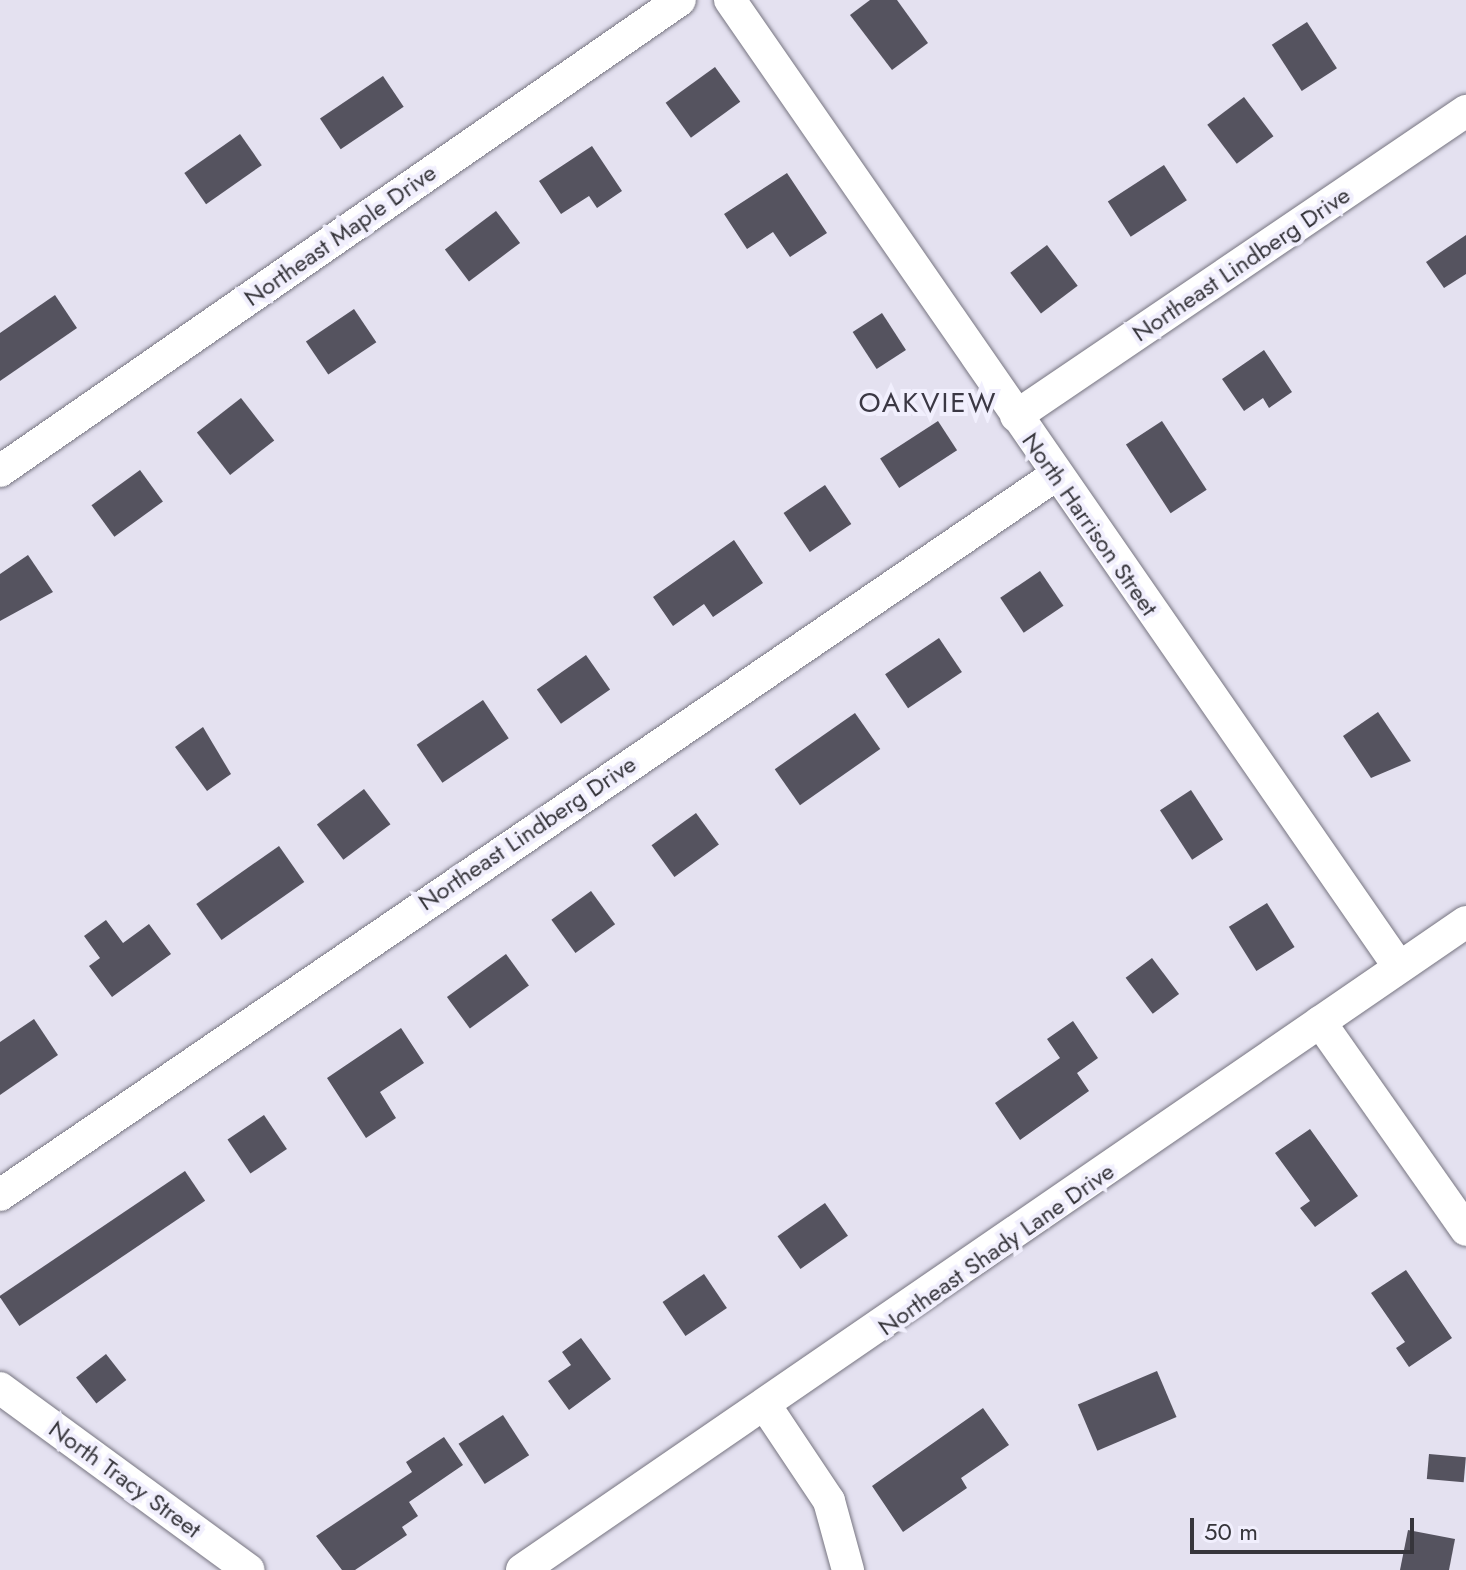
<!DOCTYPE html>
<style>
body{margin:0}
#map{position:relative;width:1466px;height:1570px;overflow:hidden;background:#e4e1f0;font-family:Jost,sans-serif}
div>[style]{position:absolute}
.building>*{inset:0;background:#55535f;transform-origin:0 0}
.roads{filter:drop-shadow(0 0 2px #777581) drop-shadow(0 0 2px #777581)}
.minor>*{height:32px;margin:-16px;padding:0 16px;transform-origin:16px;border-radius:16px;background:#fff}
span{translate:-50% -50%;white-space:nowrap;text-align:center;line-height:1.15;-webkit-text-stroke:8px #f1effd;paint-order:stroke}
.street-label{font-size:24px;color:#36353b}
.quarter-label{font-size:28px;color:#3b3844;letter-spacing:2px}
.scale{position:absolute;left:1190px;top:1518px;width:224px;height:36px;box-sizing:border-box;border:4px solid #36353b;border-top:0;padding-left:10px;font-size:24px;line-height:28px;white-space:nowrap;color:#36353b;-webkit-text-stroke:6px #f1effd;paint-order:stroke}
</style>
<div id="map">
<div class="building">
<i style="clip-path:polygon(870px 0,897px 0,928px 43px,892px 70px,850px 15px)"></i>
<i style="left:1307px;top:22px;width:55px;height:42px;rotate:57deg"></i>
<i style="left:715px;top:67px;width:43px;height:61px;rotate:54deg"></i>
<i style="left:383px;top:76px;width:37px;height:76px;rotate:56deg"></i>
<i style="left:1244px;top:97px;width:49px;height:46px;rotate:53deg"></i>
<i style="left:240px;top:134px;width:38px;height:68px;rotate:55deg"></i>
<i style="clip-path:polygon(592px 146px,622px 191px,597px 208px,589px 196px,561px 214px,539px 181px)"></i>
<i style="left:1164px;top:165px;width:42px;height:67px;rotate:57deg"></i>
<i style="clip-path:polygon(787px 173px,827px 233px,790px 257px,773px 232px,747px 249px,724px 214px)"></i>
<i style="left:496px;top:211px;width:40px;height:64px;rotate:53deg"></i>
<i style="clip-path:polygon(1466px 235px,1466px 274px,1444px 288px,1426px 262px)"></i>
<i style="left:1047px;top:245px;width:51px;height:46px;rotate:53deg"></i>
<i style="clip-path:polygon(55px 295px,77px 328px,0 381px,0 333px)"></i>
<i style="left:354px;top:309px;width:40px;height:58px;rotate:56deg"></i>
<i style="left:882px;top:313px;width:44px;height:35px;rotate:57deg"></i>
<i style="clip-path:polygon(1264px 350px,1292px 392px,1269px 408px,1263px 398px,1244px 411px,1222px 379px)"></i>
<i style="left:241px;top:398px;width:54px;height:56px;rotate:52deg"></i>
<i style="left:938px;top:421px;width:35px;height:69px;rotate:57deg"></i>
<i style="left:1162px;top:421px;width:82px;height:43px;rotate:57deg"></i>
<i style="left:140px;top:470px;width:39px;height:60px;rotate:54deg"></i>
<i style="left:825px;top:485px;width:47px;height:50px;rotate:56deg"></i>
<i style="clip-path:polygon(734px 540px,763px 583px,713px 617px,704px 604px,673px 626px,653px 597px)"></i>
<i style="clip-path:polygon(28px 555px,53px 592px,0 621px,0 574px)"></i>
<i style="left:1040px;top:571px;width:42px;height:48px;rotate:56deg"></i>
<i style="left:939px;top:638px;width:41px;height:65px;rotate:56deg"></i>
<i style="left:586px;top:655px;width:42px;height:60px;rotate:55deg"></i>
<i style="left:483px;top:700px;width:46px;height:80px;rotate:56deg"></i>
<i style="clip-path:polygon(1378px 712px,1411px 761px,1371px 778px,1343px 736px)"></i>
<i style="left:855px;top:713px;width:44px;height:98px;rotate:55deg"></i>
<i style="clip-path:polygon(203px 727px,231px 774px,207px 791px,175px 747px)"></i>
<i style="left:364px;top:789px;width:44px;height:59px;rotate:53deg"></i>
<i style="left:1191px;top:790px;width:59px;height:37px;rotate:57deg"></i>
<i style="left:696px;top:813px;width:39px;height:55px;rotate:54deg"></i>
<i style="left:279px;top:846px;width:44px;height:101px;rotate:55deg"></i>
<i style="left:591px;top:891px;width:41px;height:49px;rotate:54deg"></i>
<i style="left:1267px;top:903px;width:52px;height:45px;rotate:58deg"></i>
<i style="clip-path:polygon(106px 920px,123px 943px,149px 924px,171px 954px,112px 997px,89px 966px,100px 958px,84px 936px)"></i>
<i style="left:506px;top:954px;width:39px;height:73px;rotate:54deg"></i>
<i style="left:1152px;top:958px;width:45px;height:33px;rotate:53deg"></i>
<i style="clip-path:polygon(34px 1019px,58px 1055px,0 1095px,0 1042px)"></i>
<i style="clip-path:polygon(1073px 1021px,1098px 1058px,1077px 1073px,1089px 1091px,1020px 1140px,995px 1103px,1060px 1058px,1047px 1039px)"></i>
<i style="clip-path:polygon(401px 1028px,424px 1063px,380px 1092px,396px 1118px,366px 1138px,327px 1078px)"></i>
<i style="left:264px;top:1115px;width:41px;height:44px;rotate:56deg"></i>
<i style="clip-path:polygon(1310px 1129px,1358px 1196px,1315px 1227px,1300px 1208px,1310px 1201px,1275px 1153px)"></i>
<i style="left:185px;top:1171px;width:36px;height:224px;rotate:56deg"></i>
<i style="left:825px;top:1203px;width:40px;height:58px;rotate:55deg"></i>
<i style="clip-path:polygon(1406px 1270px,1452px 1338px,1409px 1367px,1396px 1348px,1405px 1342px,1371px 1293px)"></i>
<i style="left:704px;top:1274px;width:41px;height:50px;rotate:56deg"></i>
<i style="clip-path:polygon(581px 1338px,611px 1379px,569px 1410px,548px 1381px,571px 1365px,562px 1352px)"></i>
<i style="left:106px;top:1354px;width:33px;height:38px;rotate:52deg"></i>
<i style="left:1157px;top:1371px;width:50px;height:86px;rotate:67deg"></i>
<i style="clip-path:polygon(983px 1408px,1009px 1445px,961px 1478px,967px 1488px,903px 1532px,872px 1486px)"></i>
<i style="left:503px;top:1415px;width:48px;height:53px;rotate:57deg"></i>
<i style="clip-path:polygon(444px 1437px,463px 1465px,409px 1502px,418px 1516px,402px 1527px,407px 1535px,355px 1570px,342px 1570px,316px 1536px,412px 1472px,406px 1462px)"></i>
<i style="left:1429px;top:1454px;width:37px;height:25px;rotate:5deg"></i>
<i style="clip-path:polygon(1408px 1530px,1455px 1539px,1449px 1570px,1400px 1570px)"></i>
</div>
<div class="roads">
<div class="minor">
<i style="left:730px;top:0;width:1176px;rotate:55.32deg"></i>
<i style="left:1016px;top:416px;width:544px;rotate:-34.13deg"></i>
<i style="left:0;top:471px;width:827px;rotate:-34.71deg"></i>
<i style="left:1320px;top:1022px;width:254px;rotate:54.9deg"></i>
<i style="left:0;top:1195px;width:1278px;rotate:-34.29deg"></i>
<i style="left:0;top:1388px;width:308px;rotate:36.2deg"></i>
<i style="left:767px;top:1408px;width:112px;rotate:56.3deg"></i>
<i style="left:829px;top:1501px;width:72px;rotate:74.6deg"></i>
<i style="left:522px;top:1570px;width:1145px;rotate:-34.47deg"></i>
</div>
</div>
<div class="street-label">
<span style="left:340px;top:235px;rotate:-35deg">Northeast Maple Drive</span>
<span style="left:1241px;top:264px;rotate:-34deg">Northeast Lindberg Drive</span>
<span style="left:1090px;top:524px;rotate:55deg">North Harrison Street</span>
<span style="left:527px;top:833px;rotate:-34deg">Northeast Lindberg Drive</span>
<span style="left:996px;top:1249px;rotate:-35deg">Northeast Shady Lane Drive</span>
<span style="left:125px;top:1479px;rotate:36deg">North Tracy Street</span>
</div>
<div class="quarter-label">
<span style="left:928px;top:403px">OAKVIEW</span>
</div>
<div class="scale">50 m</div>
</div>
